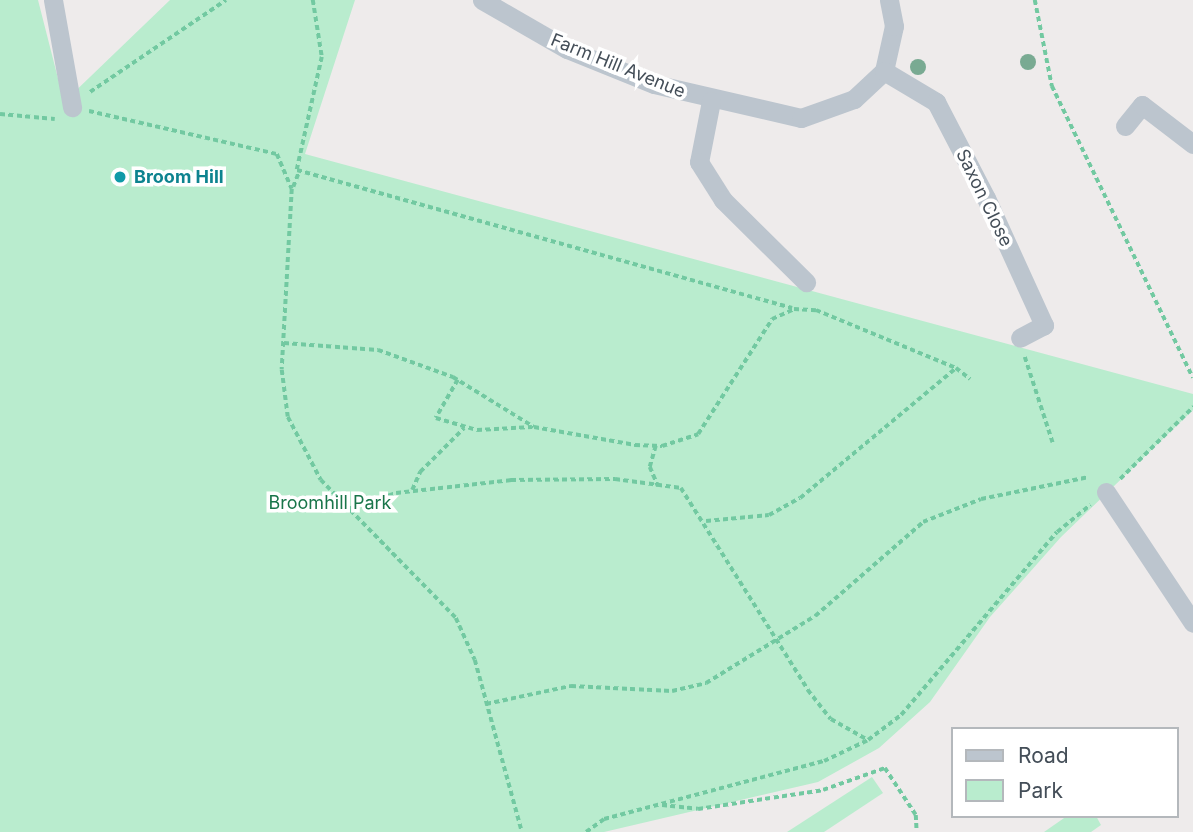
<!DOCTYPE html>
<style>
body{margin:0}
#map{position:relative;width:1193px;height:832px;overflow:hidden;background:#eeebeb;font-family:Inter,sans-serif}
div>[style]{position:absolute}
.green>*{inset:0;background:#b9ecce}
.path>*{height:3.5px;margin-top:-1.75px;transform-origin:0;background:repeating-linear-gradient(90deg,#72c9a1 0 5px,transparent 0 8.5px)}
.street>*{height:19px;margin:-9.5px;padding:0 9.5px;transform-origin:9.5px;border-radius:9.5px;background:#bcc5ce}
.trees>*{width:16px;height:16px;margin:-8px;border-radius:50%;background:#79aa92}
.dots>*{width:19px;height:19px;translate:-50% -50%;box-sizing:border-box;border:4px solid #fff;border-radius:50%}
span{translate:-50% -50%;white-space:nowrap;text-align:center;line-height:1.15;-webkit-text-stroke:7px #fff;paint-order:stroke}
.street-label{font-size:18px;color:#444e58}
.culture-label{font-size:18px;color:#0d838f;font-weight:700}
.left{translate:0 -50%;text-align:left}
.park-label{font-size:18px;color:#19754a}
.legend{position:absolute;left:951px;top:727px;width:228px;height:91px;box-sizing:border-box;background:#fff;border:2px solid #b4b8bc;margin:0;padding:9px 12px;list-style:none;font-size:21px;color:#444e58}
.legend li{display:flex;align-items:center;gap:14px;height:35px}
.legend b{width:35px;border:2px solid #b4b8bc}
</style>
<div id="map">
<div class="green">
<i style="clip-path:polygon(0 0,38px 0,64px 102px,170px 0,355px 0,305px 154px,1193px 394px,1193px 410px,1061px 537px,990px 617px,930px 702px,879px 748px,818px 782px,604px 832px,0 832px)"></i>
<i style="clip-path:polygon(872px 777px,883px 793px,824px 832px,787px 832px)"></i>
<i style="clip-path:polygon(1067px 816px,1096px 816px,1101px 825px,1091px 832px,1044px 832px)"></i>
</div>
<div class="path">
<i style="left:313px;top:0;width:58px;rotate:81deg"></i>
<i style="left:322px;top:57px;width:116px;rotate:102.5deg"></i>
<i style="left:297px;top:170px;width:514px;rotate:15.58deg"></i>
<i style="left:1035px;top:0;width:88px;rotate:78.8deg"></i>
<i style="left:1052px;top:86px;width:324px;rotate:64.2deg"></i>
<i style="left:90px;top:92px;width:164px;rotate:-34.1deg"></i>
<i style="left:89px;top:111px;width:193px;rotate:12.9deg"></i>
<i style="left:277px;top:154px;width:38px;rotate:67deg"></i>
<i style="left:292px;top:189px;width:181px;rotate:93.2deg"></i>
<i style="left:282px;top:370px;width:47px;rotate:82.7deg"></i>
<i style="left:288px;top:417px;width:71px;rotate:62.4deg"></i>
<i style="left:321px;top:480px;width:193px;rotate:45.6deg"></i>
<i style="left:456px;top:618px;width:46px;rotate:65.7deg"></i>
<i style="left:475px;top:660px;width:178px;rotate:74.7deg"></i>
<i style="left:0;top:114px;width:55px;rotate:5.2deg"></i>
<i style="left:293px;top:187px;width:17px;rotate:-69deg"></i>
<i style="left:284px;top:343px;width:94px;rotate:4.3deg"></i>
<i style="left:378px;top:350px;width:80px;rotate:19.8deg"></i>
<i style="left:453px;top:377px;width:95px;rotate:31.7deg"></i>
<i style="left:534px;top:427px;width:103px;rotate:10.1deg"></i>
<i style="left:635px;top:445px;width:27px;rotate:2deg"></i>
<i style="left:662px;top:446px;width:38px;rotate:-18deg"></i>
<i style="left:698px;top:434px;width:137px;rotate:-57.2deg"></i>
<i style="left:772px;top:319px;width:24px;rotate:-24deg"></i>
<i style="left:794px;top:309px;width:22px;rotate:3deg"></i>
<i style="left:816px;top:310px;width:152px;rotate:22.5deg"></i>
<i style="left:956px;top:368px;width:18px;rotate:38deg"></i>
<i style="left:1025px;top:357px;width:90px;rotate:72deg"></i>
<i style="left:458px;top:380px;width:44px;rotate:120.1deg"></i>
<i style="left:436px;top:418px;width:43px;rotate:16.3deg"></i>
<i style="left:477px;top:430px;width:55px;rotate:-3.1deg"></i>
<i style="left:656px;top:446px;width:22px;rotate:106deg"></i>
<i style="left:650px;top:467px;width:21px;rotate:67deg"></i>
<i style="left:1120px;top:479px;width:103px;rotate:-44.6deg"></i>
<i style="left:412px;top:490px;width:20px;rotate:-66deg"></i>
<i style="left:420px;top:472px;width:62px;rotate:-45deg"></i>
<i style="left:348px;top:509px;width:51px;rotate:-18.4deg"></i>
<i style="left:396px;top:493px;width:116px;rotate:-6.4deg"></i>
<i style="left:511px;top:480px;width:104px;rotate:-0.6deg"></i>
<i style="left:615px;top:479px;width:67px;rotate:7.8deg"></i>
<i style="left:681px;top:488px;width:239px;rotate:57.8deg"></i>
<i style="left:808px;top:690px;width:37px;rotate:52deg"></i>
<i style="left:831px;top:719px;width:43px;rotate:29.6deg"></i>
<i style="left:706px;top:521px;width:63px;rotate:-5.4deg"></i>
<i style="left:769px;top:515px;width:35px;rotate:-29deg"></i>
<i style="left:800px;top:498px;width:203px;rotate:-39.8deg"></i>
<i style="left:486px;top:704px;width:87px;rotate:-12deg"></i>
<i style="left:571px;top:686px;width:101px;rotate:2.8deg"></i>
<i style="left:672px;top:691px;width:35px;rotate:-13deg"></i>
<i style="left:706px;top:683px;width:128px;rotate:-31.6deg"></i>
<i style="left:815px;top:616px;width:143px;rotate:-41deg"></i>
<i style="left:923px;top:522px;width:62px;rotate:-21.6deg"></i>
<i style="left:981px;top:499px;width:110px;rotate:-11.5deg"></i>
<i style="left:662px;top:805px;width:36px;rotate:6deg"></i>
<i style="left:698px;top:809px;width:126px;rotate:-8.6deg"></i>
<i style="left:823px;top:790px;width:66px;rotate:-19.5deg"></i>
<i style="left:885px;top:768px;width:56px;rotate:56.6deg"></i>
<i style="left:916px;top:815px;width:17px;rotate:87deg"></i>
<i style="left:586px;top:832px;width:22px;rotate:-36deg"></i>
<i style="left:604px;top:819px;width:228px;rotate:-14.8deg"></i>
<i style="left:824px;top:761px;width:49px;rotate:-25.5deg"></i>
<i style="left:868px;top:740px;width:41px;rotate:-37.1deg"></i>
<i style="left:901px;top:715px;width:240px;rotate:-49.6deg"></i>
<i style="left:1057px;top:532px;width:43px;rotate:-39.3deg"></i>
</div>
<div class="street">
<i style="left:53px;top:0;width:109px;rotate:79.9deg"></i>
<i style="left:482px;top:0;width:98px;rotate:30deg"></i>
<i style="left:567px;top:49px;width:94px;rotate:21.9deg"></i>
<i style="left:654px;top:84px;width:151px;rotate:13deg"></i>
<i style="left:801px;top:118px;width:56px;rotate:-19.7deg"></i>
<i style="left:854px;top:99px;width:41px;rotate:-43deg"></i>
<i style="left:884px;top:71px;width:46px;rotate:-77.5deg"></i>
<i style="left:894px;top:26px;width:26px;rotate:-101deg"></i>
<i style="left:884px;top:71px;width:61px;rotate:30.8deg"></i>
<i style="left:936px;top:102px;width:108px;rotate:62.5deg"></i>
<i style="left:986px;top:198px;width:140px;rotate:65.5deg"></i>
<i style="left:1044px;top:325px;width:27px;rotate:152deg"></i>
<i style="left:711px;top:101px;width:62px;rotate:101.1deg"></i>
<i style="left:699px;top:162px;width:45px;rotate:57.7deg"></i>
<i style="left:723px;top:200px;width:117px;rotate:44.7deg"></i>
<i style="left:1125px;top:126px;width:27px;rotate:-51deg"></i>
<i style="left:1142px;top:105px;width:64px;rotate:37.4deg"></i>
<i style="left:1106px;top:492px;width:157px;rotate:56.4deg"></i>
</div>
<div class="trees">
<i style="left:1028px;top:62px"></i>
<i style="left:918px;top:67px"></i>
</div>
<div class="dots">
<i style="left:120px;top:177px;background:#0f9aa8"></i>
</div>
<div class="street-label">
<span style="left:618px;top:66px;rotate:22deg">Farm Hill Avenue</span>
<span style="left:984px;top:198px;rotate:64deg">Saxon Close</span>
</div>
<div class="culture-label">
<span class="left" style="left:134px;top:177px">Broom Hill</span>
</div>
<div class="park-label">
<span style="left:330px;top:503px">Broomhill Park</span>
</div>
<ul class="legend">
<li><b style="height:9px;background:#bcc5ce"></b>Road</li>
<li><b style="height:19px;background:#b9ecce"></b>Park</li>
</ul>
</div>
